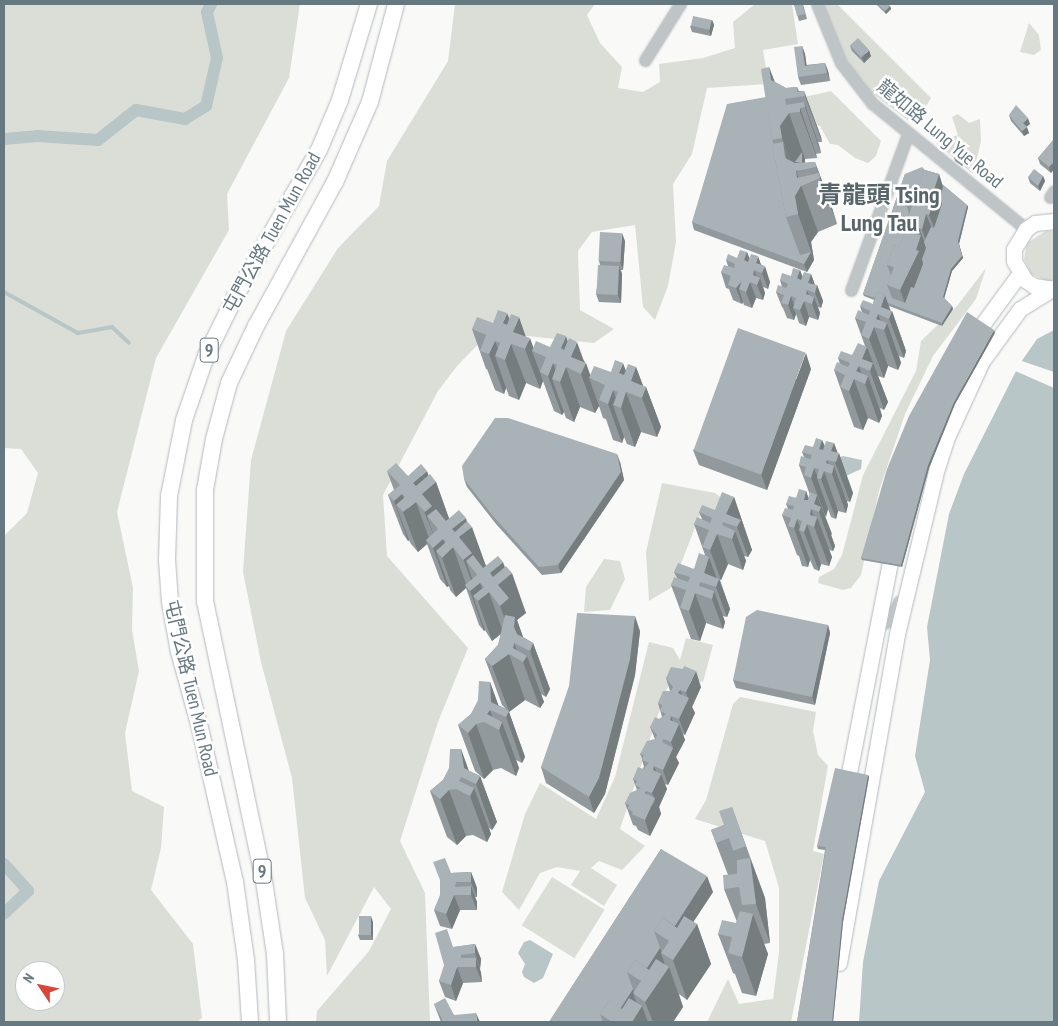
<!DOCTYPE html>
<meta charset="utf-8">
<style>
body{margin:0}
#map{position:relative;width:1058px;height:1026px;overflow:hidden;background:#f9f9f8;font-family:"PT Sans Narrow","Noto Sans TC",sans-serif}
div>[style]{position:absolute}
.green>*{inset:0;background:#dbded7;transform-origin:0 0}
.water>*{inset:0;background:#b8c6c8}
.pier>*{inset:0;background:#f9f9f8}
.stream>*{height:4px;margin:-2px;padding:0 2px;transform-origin:2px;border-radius:2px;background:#b8c6c8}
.canal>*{height:12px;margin:-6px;padding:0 6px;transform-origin:6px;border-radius:6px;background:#b8c6c8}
.roads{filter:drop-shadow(0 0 1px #b3b9bc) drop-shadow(0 0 1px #b3b9bc)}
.minor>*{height:11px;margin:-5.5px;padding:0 5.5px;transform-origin:5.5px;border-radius:5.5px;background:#bfc5c7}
.major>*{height:15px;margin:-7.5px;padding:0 7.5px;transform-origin:7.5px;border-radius:7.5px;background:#fff}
.highway>*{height:16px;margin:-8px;padding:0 8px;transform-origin:8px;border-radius:8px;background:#fff}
.wall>*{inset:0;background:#91999d}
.shaded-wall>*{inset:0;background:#767d7f}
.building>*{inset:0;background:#a9b2b6;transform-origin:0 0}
span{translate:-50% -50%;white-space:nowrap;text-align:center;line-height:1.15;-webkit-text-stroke:5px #fff;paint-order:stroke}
.shield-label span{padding:1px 4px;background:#fff;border:1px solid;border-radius:4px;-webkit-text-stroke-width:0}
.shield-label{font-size:18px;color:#667980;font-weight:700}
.street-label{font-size:19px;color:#667980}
.district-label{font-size:24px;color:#58666c;font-weight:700}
.frame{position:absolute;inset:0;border:5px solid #667980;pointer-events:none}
.north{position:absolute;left:15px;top:961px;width:50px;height:50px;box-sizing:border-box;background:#fff;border:1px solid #c2c9cc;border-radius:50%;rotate:304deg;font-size:14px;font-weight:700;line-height:20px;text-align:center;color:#667980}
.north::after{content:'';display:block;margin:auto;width:18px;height:22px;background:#d84639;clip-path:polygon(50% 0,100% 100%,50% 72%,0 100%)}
</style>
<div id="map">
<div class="green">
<i style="clip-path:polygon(evenodd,4px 4px,300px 4px,289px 78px,227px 194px,229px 230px,156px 358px,117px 512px,133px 588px,132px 630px,139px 671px,125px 733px,132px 791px,164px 807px,161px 848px,151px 890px,193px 944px,202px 1018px,197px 1022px,4px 1022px,4px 536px,27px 513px,38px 473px,21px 449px,4px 448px,4px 4px,25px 971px,55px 971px,55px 1001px,25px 1001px,25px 971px)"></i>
<i style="clip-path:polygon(455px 4px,595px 4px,587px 15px,600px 43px,622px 67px,618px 88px,643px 92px,660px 82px,659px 64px,703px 58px,735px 48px,733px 22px,755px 4px,792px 4px,798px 44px,763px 50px,769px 84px,707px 88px,692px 154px,673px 184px,676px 242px,668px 286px,655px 320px,643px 307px,635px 225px,592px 232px,578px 251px,580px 310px,614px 329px,594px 343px,490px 332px,457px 366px,438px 391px,383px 495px,387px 556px,468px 648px,438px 722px,400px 841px,425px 893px,430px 1022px,316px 1022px,317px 1011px,369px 951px,391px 909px,374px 887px,327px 976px,325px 940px,305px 898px,292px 778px,261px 662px,243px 572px,251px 460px,286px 331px,338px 248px,379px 206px,387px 161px,448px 61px)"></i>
<i style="clip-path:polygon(824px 4px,837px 4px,931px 98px,914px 125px,867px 89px,848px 63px,828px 21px)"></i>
<i style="clip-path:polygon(1029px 23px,1039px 35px,1041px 50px,1034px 55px,1020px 52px)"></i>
<i style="clip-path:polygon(831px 91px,881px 141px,876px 156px,868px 163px,855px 158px,838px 145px,830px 144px,820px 126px,806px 123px,804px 97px)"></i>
<i style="clip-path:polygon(958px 114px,969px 123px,980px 119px,981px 141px,973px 174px,936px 143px,958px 135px,952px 117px)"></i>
<i style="clip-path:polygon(1046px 231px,1054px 231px,1054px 280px,1047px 281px,1031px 274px,1024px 259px,1027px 243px)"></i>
<i style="clip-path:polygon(986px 268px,976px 299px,933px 356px,905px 414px,879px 491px,861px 575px,851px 588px,843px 590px,818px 583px,819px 577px,834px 569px,842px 555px,863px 475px,916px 371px,921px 341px,957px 306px)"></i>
<i style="clip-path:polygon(662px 483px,715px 493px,730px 504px,699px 517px,672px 587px,649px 601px,646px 552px)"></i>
<i style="clip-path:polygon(604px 559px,620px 561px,625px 579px,610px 610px,584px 612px,586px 587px)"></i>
<i style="clip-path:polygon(686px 638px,713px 645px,703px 682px,676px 676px,678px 666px,666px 691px,620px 829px,645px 846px,622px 870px,599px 861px,591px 868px,617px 885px,604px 906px,571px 885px,580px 871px,557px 867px,540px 873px,519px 910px,502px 892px,525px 814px,540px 783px,596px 819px,615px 777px,649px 642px,673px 648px,680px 660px)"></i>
<i style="clip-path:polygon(740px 697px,816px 712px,813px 731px,818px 755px,828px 766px,813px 851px,824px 854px,791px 1022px,707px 1022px,728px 979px,739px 1004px,773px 999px,779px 952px,779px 888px,765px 841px,695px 819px,706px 800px,733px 704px)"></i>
<i style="left:552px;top:877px;width:62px;height:57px;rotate:32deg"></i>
</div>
<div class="water">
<i style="clip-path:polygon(1054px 330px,1054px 1022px,859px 1022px,863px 962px,879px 881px,925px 792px,915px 756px,930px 660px,927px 627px,949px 514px,964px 474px,1019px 365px,1037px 339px)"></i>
<i style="clip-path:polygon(843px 456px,862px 460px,861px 469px,844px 477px,838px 458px)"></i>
<i style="clip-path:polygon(530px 940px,553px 954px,543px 978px,534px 983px,524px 977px,522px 972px,525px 964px,518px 953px,524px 942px)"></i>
</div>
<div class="pier">
<i style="clip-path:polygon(1019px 360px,1054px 372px,1054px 388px,1013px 370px)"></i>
</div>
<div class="stream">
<i style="left:4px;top:292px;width:85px;rotate:29deg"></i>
<i style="left:78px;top:333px;width:35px;rotate:-10deg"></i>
<i style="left:112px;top:327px;width:23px;rotate:43deg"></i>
</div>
<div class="canal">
<i style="left:4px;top:139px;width:33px;rotate:-5deg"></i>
<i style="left:37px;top:136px;width:61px;rotate:3.8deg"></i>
<i style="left:98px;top:140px;width:48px;rotate:-38.3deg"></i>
<i style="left:136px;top:110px;width:50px;rotate:10.4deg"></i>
<i style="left:185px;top:119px;width:25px;rotate:-32deg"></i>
<i style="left:206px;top:106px;width:49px;rotate:-77.1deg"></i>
<i style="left:217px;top:58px;width:47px;rotate:-102.3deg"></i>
<i style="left:207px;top:12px;width:9px;rotate:-63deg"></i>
<i style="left:4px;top:864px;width:36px;rotate:48deg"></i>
<i style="left:28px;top:891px;width:33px;rotate:137deg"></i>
</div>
<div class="roads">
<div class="minor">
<i style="left:817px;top:4px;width:64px;rotate:67.9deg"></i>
<i style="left:841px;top:63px;width:51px;rotate:52.2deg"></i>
<i style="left:872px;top:103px;width:199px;rotate:39.3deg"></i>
<i style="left:645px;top:60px;width:66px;rotate:-58deg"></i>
<i style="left:1050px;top:197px;width:7px;rotate:-56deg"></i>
<i style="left:851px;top:290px;width:167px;rotate:-70deg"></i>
<i style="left:877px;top:627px;width:16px;rotate:-30deg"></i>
<i style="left:891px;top:619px;width:19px;rotate:-65deg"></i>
</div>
<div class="major">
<i style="left:1053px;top:289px;width:19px;rotate:-171deg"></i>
<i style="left:1034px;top:286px;width:11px;rotate:-146deg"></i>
<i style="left:1025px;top:280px;width:22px;rotate:-120deg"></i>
<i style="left:1014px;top:261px;width:12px;rotate:-90deg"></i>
<i style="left:1014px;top:249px;width:23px;rotate:-59deg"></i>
<i style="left:1026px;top:229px;width:11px;rotate:-34deg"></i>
<i style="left:1035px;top:223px;width:19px;rotate:-6deg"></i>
<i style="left:982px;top:325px;width:64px;rotate:-53.8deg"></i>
<i style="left:849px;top:773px;width:231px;rotate:-79deg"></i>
<i style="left:839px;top:963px;width:334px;rotate:-80deg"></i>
<i style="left:897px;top:634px;width:171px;rotate:-76.5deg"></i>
<i style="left:937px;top:468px;width:35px;rotate:-72deg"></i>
<i style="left:948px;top:435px;width:81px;rotate:-65.3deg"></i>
<i style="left:982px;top:361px;width:64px;rotate:-53.8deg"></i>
<i style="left:1020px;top:309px;width:40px;rotate:-32deg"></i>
</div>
<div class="highway">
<i style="left:250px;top:1022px;width:62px;rotate:-93.7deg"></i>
<i style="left:246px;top:960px;width:79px;rotate:-98deg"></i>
<i style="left:235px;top:882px;width:162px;rotate:-102.8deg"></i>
<i style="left:199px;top:724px;width:75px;rotate:-105.5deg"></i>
<i style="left:179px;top:652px;width:51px;rotate:-100.2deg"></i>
<i style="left:170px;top:602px;width:42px;rotate:-94.1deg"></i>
<i style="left:167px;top:560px;width:64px;rotate:-88.2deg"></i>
<i style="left:169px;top:496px;width:77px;rotate:-78.8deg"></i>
<i style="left:184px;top:420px;width:68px;rotate:-71deg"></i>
<i style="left:206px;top:356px;width:66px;rotate:-63.8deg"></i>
<i style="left:235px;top:297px;width:169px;rotate:-60.3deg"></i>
<i style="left:319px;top:150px;width:54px;rotate:-67.2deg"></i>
<i style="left:340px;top:100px;width:100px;rotate:-73.2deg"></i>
<i style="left:278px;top:1022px;width:68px;rotate:-92.5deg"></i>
<i style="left:275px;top:954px;width:74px;rotate:-98.6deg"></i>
<i style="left:264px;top:881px;width:285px;rotate:-101.9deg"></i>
<i style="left:205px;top:602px;width:112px;rotate:-90deg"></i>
<i style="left:205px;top:490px;width:52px;rotate:-80deg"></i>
<i style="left:214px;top:439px;width:58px;rotate:-75deg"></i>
<i style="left:229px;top:383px;width:63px;rotate:-64.7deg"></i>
<i style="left:256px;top:326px;width:164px;rotate:-61.3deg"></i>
<i style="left:335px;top:182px;width:87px;rotate:-66.4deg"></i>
<i style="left:370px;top:102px;width:101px;rotate:-75.1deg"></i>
</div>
</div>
<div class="wall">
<i style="clip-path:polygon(794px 4px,803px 4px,807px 19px,799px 21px)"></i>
<i style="clip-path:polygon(876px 4px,887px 4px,890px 6px,891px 9px,886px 14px)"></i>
<i style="clip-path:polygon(712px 20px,714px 25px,711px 36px,692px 32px,690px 26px)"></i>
<i style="clip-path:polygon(802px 46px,805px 54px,806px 65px,825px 63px,828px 71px,830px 81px,801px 85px,798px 77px)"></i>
<i style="clip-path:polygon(850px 46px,871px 56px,864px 63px,852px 51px)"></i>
<i style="clip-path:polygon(769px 67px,775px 82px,786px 88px,797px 87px,799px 91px,804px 91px,821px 137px,822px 142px,818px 142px,821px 153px,816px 154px,817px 158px,805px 159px,805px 163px,815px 162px,832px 208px,837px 224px,818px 232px,811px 242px,814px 260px,807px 272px,694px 230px,692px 222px,766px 97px)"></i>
<i style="clip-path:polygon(1009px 115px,1030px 124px,1026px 127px,1029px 133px,1024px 136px,1011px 121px)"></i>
<i style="clip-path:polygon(1054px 139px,1054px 169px,1051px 173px,1040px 164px,1038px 158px)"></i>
<i style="clip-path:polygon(954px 158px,966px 160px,962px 166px,955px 161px)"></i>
<i style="clip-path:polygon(925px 170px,939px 174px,942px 184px,967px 205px,968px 207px,959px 244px,963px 258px,952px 271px,944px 298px,952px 306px,953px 309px,942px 326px,889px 306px,891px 311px,892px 311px,906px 351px,904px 358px,899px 356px,901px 363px,898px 370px,888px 366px,884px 378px,878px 376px,888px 402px,884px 410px,880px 408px,882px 416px,879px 423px,868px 418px,863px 430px,854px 427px,834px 370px,840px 364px,838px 358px,852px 355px,865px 346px,855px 318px,862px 312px,860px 306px,873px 304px,874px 300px,864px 296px,863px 294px,905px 174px)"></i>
<i style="clip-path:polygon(1043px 176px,1045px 181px,1040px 191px,1030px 183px,1028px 177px)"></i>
<i style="clip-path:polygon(625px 241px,623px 270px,621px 270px,622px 274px,621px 303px,599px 302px,596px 294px,600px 265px,599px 261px)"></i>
<i style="clip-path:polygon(747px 252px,749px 258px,762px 265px,770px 282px,768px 289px,763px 287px,765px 293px,763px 300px,756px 298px,752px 308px,744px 305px,743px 302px,742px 304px,733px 300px,729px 289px,726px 288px,721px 272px,728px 266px,726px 260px,737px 258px)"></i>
<i style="clip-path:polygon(800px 270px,802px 276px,811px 274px,815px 285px,817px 285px,823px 301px,821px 308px,818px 307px,820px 313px,818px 320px,809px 317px,806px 326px,799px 323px,796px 314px,794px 320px,787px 318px,783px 308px,782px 307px,776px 292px,782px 287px,780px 280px,791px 276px)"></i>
<i style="clip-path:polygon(509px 319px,526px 337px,533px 348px,550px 347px,568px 342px,585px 362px,590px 375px,626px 370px,636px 367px,643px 386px,646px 387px,661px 427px,657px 437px,641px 432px,635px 447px,627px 444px,624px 437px,622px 443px,613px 440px,606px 419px,603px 418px,599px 406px,595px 413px,580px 407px,574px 422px,566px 418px,564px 412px,562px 415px,554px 411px,543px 381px,540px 389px,526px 383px,519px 400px,509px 396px,506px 388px,504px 394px,495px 390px,487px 369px,486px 369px,472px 329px)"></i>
<i style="clip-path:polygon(995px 333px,955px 404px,929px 468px,902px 567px,862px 560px,861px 558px)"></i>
<i style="clip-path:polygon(811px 369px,767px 490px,699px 465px,693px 450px)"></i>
<i style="clip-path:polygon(822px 440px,825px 446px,834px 443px,853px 493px,850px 502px,847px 501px,848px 505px,846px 513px,838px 511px,836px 519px,831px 517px,828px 509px,825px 517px,835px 546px,833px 551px,829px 550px,832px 557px,829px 566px,821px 564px,819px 571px,814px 569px,810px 560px,808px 567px,802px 566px,799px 556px,797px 555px,782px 515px,788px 509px,786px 504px,806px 491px,808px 498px,810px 495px,799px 465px,804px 457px,802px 452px,813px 447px)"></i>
<i style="clip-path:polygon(620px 462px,624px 480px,561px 573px,542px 575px,496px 524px,467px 487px,464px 479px)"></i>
<i style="clip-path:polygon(387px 471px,408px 476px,428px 476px,436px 482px,449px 519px,467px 522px,486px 566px,505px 567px,526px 613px,517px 620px,523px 637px,533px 643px,550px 689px,546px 697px,541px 694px,544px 702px,540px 708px,525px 700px,509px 712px,525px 757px,522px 763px,516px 760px,519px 768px,516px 776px,501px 768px,493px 770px,484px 779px,475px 771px,458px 725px,471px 714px,490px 682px,498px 705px,506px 709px,502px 705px,485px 659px,498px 645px,501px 634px,492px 641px,488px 635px,485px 630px,484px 631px,479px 625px,466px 588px,456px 597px,450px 590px,449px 586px,447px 587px,440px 579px,427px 544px,418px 552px,411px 544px,409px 540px,408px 541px,403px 534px,388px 495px,394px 490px)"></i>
<i style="clip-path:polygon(734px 497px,752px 550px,748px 557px,744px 556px,746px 561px,743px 570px,728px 564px,721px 580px,720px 580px,730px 609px,727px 617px,723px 616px,725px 622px,723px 629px,706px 623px,700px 641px,691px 639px,671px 585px,677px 578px,674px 572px,694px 569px,705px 555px,694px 524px,702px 519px,699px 512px,715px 510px)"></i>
<i style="clip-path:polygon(828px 625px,830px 633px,815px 705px,736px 688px,733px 680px)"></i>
<i style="clip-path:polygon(640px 631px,635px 675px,605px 794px,594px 813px,546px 783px,541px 767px)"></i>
<i style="clip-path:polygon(666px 678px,701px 687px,692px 707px,695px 713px,685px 735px,683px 734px,685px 740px,676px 757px,679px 763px,668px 785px,665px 784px,667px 789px,659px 807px,661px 814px,650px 836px,638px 830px,636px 826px,633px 825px,625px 803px,637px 790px,633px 779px,644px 767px,642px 760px,642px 758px,640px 754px,655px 739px,650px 727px,662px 717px,658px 703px,670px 691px)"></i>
<i style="clip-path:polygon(461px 749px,469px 771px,480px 776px,497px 822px,492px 830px,489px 828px,491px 834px,487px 842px,473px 835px,466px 836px,457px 845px,447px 837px,430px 791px,443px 780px)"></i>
<i style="clip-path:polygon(868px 775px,869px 777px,843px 922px,833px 1022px,797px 1022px,825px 850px,818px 849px,817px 846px)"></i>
<i style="clip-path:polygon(732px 807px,765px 898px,770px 943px,764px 944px,768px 954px,756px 996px,742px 993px,735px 974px,733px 973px,718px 934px,736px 923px,737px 922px,724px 889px,728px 875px,711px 830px,724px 825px)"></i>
<i style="clip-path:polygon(661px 849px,713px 892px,693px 922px,697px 924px,711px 964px,687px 1000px,679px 994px,683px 1007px,673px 1022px,549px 1022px)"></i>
<i style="clip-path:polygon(471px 872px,477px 888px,477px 897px,475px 897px,477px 902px,477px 910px,460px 910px,452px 929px,440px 926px,434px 910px,451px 873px)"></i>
<i style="clip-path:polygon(373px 922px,373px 940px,360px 940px,358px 935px)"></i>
<i style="clip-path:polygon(475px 944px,481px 959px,480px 969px,481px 973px,482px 982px,463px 983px,456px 1001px,445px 997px,439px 981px,454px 947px)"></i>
<i style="clip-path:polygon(434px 1004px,454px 1015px,480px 1022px,441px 1022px)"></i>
</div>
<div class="shaded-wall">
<i style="clip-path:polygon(890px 6px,891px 9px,886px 14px,885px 11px)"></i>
<i style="clip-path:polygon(712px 20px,714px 25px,711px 36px,709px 31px)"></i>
<i style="clip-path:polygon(802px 46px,805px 54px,808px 74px,805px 66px)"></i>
<i style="clip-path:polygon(869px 50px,871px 56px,864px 63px,862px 58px)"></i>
<i style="clip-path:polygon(825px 63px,828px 71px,830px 81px,827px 73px)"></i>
<i style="clip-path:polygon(769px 67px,786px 114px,789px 113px,805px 159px,805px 169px,802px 165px,797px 172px,796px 171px,818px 232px,811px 242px,814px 260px,798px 214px,783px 142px,800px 188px,782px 138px)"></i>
<i style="clip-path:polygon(804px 91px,821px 137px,822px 142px,805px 96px)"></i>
<i style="clip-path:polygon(804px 102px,820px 148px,821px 153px,805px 107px)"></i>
<i style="clip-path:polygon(800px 108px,816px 154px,817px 158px,800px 112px)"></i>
<i style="clip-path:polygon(1028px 118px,1030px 124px,1025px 128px,1023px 123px)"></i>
<i style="clip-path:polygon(1027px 127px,1029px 133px,1024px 136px,1022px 131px)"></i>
<i style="clip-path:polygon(965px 157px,966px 160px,962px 166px,961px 163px)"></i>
<i style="clip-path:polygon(815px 162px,832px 208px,837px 224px,820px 178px)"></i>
<i style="clip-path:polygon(1054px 162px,1054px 169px,1051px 173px,1049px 167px)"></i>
<i style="clip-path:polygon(939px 174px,944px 190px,943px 207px,935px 230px,929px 215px,934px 190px)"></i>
<i style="clip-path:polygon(1043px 176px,1045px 181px,1040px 191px,1038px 186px)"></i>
<i style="clip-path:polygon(967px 205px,968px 207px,959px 244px,963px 258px,952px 271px,944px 299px,943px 297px,958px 241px)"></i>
<i style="clip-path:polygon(926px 214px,932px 229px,927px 244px,922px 229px)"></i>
<i style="clip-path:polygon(919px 228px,925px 243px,927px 251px,924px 267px,906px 306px,900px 290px,916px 250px,917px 234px)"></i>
<i style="clip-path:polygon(622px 233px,625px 241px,623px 270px,620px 262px)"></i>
<i style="clip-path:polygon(747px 252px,753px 268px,744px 260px)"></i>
<i style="clip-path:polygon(811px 252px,814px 260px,807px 272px,804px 264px)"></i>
<i style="clip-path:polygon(758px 256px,763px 270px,765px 266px,770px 282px,768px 289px,762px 273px,756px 263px)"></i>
<i style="clip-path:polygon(619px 266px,622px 274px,621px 303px,618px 295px)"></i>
<i style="clip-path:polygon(754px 270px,758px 281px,760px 278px,765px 293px,763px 300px,753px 275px)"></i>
<i style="clip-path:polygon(800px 270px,806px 286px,797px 278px)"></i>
<i style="clip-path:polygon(811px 274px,816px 288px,817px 285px,823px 301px,821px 308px,815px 293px,808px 283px)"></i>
<i style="clip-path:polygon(742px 281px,739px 289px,743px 302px,742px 304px,736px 288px)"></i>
<i style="clip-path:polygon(750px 282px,756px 298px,752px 308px,746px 292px)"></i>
<i style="clip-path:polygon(807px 290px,812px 304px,814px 297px,820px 313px,818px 320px,812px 304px,806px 294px)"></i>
<i style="clip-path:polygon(885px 295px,891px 313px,892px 311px,906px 351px,904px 358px,889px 319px,881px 307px)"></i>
<i style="clip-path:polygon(791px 296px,795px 308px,793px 308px,796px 314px,794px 320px,788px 305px)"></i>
<i style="clip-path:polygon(804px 301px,809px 317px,806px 326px,800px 310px)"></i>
<i style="clip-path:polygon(952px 306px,953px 309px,942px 326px,942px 323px)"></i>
<i style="clip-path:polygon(507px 313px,514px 330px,519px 317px,528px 343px,530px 338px,535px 352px,532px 351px,543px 381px,540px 389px,525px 349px,511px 344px,526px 383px,519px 400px,505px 360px,503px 323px)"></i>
<i style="clip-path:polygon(878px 314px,884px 330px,887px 323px,901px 363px,898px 370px,884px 330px,876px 319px)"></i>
<i style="clip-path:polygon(874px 327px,888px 366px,884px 378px,869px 339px)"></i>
<i style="clip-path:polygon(994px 330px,995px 333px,955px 404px,929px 468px,902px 567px,901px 565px,928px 465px,954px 402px)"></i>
<i style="clip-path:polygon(566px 336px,572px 354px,577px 342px,585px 364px,586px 363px,592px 380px,589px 378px,599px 406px,595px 413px,581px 374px,561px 348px)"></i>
<i style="clip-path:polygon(495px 341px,502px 359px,495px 356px,506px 388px,504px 394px,489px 354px)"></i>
<i style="clip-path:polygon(867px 347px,888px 402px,884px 410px,870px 371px,862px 359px)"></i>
<i style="clip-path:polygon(806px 353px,811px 369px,767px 490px,761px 474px)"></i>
<i style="clip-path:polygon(553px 363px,560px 382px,566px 367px,580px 407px,574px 422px,560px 382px,552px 379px,564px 412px,562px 415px,548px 376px)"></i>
<i style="clip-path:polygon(623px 363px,635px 395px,626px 392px,641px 432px,635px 447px,621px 408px,619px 373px)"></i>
<i style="clip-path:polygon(859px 366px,865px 384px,868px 376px,882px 416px,879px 423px,865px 384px,856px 371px)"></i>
<i style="clip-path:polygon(636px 367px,645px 391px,646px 387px,661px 427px,657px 437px,642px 398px,631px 381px)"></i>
<i style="clip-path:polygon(854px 379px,868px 418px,863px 430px,849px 391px)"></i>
<i style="clip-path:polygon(613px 390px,619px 407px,613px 405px,624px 437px,622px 443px,608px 404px)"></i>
<i style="clip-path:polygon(822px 440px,830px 460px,827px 460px,832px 472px,834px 466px,848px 505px,846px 513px,832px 474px,819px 449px)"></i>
<i style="clip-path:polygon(834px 443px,838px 455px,839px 453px,853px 493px,850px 502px,831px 451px)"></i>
<i style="clip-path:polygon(617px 454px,620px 462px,624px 480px,561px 573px,558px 565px)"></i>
<i style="clip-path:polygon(814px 468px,818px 478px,817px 478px,828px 509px,826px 517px,811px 478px)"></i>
<i style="clip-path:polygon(evenodd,427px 471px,432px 485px,436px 482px,450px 521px,443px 539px,448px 552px,453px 547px,467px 587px,465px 585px,466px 588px,456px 597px,442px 558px,436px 551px,449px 586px,447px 587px,433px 548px,437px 544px,413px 483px,427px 471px,427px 516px,438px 529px,437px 544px,429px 522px,427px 516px)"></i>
<i style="clip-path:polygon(824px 471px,838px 511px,836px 519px,821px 479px)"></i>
<i style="clip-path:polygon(806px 491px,813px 510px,811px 509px,816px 522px,817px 517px,832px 557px,829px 566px,804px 500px)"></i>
<i style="clip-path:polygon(402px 494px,408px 509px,416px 502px,430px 541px,426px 540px,427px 544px,418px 552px,403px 512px,396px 505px,409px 540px,408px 541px,394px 501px)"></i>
<i style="clip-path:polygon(817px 495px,832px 534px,831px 535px,835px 546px,833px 551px,819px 512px,814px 504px)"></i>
<i style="clip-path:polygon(734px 497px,752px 550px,748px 557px,737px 527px,726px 514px)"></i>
<i style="clip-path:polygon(evenodd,466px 518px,469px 529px,472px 527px,486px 566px,484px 587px,480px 583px,485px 596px,489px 592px,503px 632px,492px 641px,478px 601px,473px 596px,485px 630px,484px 631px,470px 591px,474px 588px,452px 529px,466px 518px,466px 561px,477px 575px,475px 587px,466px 561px)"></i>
<i style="clip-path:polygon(797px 519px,801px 530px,799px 530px,810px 560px,808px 567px,794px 528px)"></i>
<i style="clip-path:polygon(807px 524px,821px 564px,819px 571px,804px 532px)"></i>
<i style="clip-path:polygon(735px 531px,746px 561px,743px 570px,732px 539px)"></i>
<i style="clip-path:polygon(717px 534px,728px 564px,721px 580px,710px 550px)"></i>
<i style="clip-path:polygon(709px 557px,718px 582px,719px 579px,730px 609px,727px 617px,716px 587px,704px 573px)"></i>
<i style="clip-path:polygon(503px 562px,508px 576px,512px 573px,526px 613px,517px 620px,523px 637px,514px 643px,521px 661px,513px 648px,514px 645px,500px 606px,490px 573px)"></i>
<i style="clip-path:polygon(714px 591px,725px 622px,723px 629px,712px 599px)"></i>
<i style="clip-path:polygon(695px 593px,706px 623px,700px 641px,689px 611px)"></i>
<i style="clip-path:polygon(635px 616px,640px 631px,635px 675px,605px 794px,594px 813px,589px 797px)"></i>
<i style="clip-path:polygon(828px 625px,830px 633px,815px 705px,812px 697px)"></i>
<i style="clip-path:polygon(533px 643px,550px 689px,546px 697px,530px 651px)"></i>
<i style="clip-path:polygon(509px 654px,525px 700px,509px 712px,525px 757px,522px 763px,506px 717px,509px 711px,492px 666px)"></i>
<i style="clip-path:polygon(527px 656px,544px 702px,540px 708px,523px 662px)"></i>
<i style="clip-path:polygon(696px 671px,701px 687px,692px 707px,695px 713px,685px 735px,679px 719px,678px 693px,680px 690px,686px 705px,688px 699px,686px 692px)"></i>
<i style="clip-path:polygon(490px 682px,502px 715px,491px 702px)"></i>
<i style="clip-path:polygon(490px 710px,496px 728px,487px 714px)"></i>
<i style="clip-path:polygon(671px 716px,676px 730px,679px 724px,685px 740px,676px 757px,679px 763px,668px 785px,663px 770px,673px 748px,671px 742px,670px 720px)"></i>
<i style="clip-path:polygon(502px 722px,519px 768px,516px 776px,499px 730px)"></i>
<i style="clip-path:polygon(476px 724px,493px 770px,484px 779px,468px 733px)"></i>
<i style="clip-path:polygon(461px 749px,473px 783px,464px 768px)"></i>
<i style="clip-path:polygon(654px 766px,659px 779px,661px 774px,667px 789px,659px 807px,661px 814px,650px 836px,645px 820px,645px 793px,646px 791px,652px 806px,655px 800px,652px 793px,653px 770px)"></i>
<i style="clip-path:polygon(868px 775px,869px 777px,843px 922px,833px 1022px,832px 1022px,842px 920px)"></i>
<i style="clip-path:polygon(480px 776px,497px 822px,492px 830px,476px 784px)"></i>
<i style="clip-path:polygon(474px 788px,491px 834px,487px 842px,470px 796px)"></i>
<i style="clip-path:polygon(449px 790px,466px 836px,457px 845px,440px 799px)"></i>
<i style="clip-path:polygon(750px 858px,765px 898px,770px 943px,756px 904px)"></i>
<i style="clip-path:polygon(471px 872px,477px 888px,477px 897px,471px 882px)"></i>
<i style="clip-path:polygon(707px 876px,713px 892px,673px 953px,669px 941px,666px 939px)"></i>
<i style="clip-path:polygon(471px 886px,477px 902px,477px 910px,471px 895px)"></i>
<i style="clip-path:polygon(454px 895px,460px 910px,452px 929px,446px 914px)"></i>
<i style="clip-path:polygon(753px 914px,768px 954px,756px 996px,742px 957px)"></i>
<i style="clip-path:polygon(371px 916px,373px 922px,373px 940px,371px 935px)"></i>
<i style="clip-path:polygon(697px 924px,711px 964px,687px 1000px,673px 960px)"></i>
<i style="clip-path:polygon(475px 944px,481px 959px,480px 969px,475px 953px)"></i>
<i style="clip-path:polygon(660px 948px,662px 953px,661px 953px,665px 965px,641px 981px,639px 980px)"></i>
<i style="clip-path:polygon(476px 958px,481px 973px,482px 982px,476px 967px)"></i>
<i style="clip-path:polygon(457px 967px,463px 983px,456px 1001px,451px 985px)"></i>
<i style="clip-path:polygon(669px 967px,683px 1007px,673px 1022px,653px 1022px,645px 1002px)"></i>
<i style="clip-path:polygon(633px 989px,635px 995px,633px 993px,638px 1007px,612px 1022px)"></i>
<i style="clip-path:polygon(642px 1006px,648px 1022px,632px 1022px)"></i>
<i style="clip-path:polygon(476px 1013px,480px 1022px,477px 1022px)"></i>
</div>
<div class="building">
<i style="clip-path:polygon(794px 4px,802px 4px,805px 14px,797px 16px)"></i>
<i style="clip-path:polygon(877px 4px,887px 4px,890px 6px,885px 11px)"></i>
<i style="left:693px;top:16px;width:19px;height:10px;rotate:12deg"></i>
<i style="left:858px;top:38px;width:16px;height:11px;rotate:47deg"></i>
<i style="clip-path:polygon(802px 46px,805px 66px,825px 63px,827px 73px,798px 77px,794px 47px)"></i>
<i style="clip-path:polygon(769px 67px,771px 80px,786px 88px,797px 87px,797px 92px,804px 91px,805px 96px,785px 99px,786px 105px,804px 102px,805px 107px,800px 108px,800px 112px,789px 113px,780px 126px,782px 138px,772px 140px,761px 69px)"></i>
<i style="clip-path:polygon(766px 97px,772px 140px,774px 144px,772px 144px,786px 217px,800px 255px,811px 252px,804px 264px,692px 222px,727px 104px)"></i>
<i style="clip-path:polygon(1016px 105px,1028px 118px,1023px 123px,1027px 127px,1022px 131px,1009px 115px)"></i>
<i style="clip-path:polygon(1054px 139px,1054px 162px,1049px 167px,1038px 158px)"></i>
<i style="clip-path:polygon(783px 142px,785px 158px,795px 163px,815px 162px,816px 167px,796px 171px,797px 178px,819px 173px,820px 178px,801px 186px,795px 196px,798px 214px,786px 217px,772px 144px)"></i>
<i style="clip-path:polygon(802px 152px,802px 163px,795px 162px)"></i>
<i style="clip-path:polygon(959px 152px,965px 157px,961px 163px,954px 158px)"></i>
<i style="clip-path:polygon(922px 167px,925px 170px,924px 170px,919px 187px,912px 185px,906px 204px,909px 214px,906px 224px,909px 230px,906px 229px,899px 247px,894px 245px,887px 265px,891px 276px,887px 285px,892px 298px,905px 303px,911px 287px,914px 288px,923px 264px,922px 259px,926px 248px,924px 242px,931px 227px,934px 228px,942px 204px,940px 198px,943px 187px,942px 184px,967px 205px,958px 241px,962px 256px,951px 269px,943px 297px,952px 306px,942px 323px,888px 303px,885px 295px,877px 292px,875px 298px,863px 294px,905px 174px)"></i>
<i style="clip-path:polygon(1034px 169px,1043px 176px,1038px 186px,1028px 177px)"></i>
<i style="clip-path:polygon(924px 170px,939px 174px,934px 190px,937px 191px,929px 215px,926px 214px,922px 229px,919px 228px,917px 234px,921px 235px,916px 250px,919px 251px,900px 290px,887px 285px,894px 267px,887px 265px,894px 245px,899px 247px,906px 229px,912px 232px,914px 226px,906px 224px,912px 206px,906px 204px,912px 185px,919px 187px)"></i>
<i style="left:600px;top:232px;width:22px;height:29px;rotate:3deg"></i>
<i style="clip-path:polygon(740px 250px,747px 252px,744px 260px,748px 262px,751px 254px,758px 256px,756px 263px,765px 266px,762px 273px,754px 270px,753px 275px,760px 278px,757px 285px,750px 282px,746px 292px,739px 289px,742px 281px,736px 288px,728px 285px,731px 276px,721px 272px,724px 265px,734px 268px,735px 264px,726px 260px,728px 254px,737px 258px)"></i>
<i style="left:598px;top:265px;width:21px;height:29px;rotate:3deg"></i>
<i style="clip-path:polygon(793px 268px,800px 270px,797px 278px,801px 280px,804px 272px,811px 274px,808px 283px,817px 285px,815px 293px,807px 290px,806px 294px,814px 297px,812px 304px,804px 301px,800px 310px,793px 308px,796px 298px,791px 296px,788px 305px,781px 303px,784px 295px,776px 292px,778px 285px,786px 288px,788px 284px,780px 280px,782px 273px,791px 276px)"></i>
<i style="clip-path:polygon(877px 292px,885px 295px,881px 307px,892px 311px,889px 319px,878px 314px,876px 319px,887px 323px,884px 330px,874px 327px,869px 339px,861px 335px,866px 322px,855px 318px,858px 310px,869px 315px,870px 311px,860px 306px,863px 300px,873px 304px)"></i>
<i style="clip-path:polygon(498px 310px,507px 313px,503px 323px,507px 325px,511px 314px,519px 317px,513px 332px,530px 338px,525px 349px,511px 344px,505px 360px,495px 356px,500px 343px,495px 341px,489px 354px,480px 351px,486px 335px,472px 329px,477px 317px,493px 323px)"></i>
<i style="clip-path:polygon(967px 312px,994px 330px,954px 402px,928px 465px,901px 565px,861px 558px,887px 469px,909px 416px)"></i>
<i style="left:738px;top:328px;width:72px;height:130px;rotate:20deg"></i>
<i style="clip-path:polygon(557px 333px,566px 336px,561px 348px,564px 350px,569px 338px,577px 342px,571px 357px,586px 363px,581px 374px,566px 367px,560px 382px,552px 379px,557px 365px,553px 363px,548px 376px,540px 372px,546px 357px,532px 351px,536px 341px,550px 347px)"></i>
<i style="clip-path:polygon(858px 343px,867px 347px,862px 359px,873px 363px,870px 371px,859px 366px,856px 371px,868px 376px,865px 384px,854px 379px,849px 391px,840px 387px,845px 375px,834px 370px,837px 362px,848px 367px,850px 363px,838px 358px,841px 351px,852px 355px)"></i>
<i style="clip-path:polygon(615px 360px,623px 363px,619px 373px,624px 375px,628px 364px,636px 367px,631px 381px,646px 387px,642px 398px,626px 392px,621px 408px,613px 405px,618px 392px,613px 390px,608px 404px,599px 400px,605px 385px,589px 378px,594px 366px,611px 372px)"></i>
<i style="clip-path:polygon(495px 418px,508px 418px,617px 454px,621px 472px,558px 565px,539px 567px,493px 516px,464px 479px,462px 466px)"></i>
<i style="clip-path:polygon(816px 438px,822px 440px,819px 449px,823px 450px,826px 441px,834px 443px,831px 451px,839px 453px,836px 462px,827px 460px,826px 463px,834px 466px,832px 474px,824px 471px,821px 479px,817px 478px,819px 469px,814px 468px,811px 478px,804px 475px,806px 467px,799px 465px,801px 456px,810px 459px,812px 455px,802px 452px,805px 445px,813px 447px)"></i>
<i style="clip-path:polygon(396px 463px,408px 476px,421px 464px,427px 471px,413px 483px,416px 486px,430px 474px,436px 482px,422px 494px,432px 506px,425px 512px,416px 502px,403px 512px,396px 505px,405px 497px,402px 494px,394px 501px,388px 495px,400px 485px,387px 471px)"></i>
<i style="clip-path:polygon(799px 489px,806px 491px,804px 500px,808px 500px,810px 492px,817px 495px,814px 504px,821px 507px,819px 512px,811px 509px,810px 515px,817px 517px,814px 527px,807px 524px,804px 532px,799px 530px,802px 521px,797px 519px,794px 528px,788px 526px,791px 518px,782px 515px,785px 508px,793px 510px,794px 506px,786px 504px,789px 496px,796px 498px)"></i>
<i style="clip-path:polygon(722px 492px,734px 497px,726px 514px,741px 520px,737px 527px,723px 522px,722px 525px,735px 531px,732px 539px,717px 534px,710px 550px,702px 547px,709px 530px,694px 524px,697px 517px,710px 523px,712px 518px,699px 512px,702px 505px,715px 510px)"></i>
<i style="clip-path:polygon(436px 509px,446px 521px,459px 510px,466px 518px,452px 529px,455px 532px,467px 521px,472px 527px,459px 537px,472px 553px,463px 560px,453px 547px,442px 558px,436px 551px,446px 542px,443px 539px,433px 548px,426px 540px,438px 529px,427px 516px)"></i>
<i style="clip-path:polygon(699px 553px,709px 557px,704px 573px,719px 579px,716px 587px,700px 582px,699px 586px,714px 591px,712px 599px,695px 593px,689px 611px,680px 608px,686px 590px,671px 585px,674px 577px,688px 582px,690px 577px,674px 572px,678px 563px,694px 569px)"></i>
<i style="clip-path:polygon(473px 555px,483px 568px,498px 556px,503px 562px,490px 573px,493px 577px,506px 566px,512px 573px,498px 585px,509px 598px,500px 606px,489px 592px,478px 601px,473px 596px,484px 587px,480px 583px,470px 591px,465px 585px,477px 575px,466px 561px)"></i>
<i style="clip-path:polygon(757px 610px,828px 625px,812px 697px,733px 680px,746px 617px)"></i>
<i style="clip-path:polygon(577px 613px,635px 616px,630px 659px,599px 778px,589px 797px,541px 767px,569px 686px)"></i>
<i style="clip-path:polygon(505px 615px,515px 617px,514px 627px,517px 634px,533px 643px,530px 651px,514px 643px,513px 648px,527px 656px,523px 662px,509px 654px,492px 666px,485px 659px,498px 645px)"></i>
<i style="clip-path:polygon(684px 666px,696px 671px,686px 692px,680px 690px,678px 693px,689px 698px,679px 719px,671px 716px,670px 720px,679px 724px,671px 742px,663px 739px,662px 742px,673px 748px,663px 770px,654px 766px,653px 770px,661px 774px,652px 793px,646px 791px,645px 793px,655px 798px,645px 820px,632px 814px,633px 812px,628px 809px,629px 805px,625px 803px,630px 793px,641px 788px,635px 785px,637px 781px,633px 779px,638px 767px,643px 769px,649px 763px,642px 760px,644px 755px,640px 754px,647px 741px,655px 739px,657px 735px,650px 727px,655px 717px,659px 719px,666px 714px,660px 711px,662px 705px,658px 703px,663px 691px,671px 691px,673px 687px,666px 678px,671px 667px,683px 669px)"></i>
<i style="clip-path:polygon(479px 681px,490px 682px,491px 702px,509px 711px,506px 717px,490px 710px,487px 714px,502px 722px,499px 730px,484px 722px,476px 724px,468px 733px,458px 725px,471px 714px,478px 700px)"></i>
<i style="clip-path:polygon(450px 749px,461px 749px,464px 768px,480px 776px,476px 784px,461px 777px,459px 781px,474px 788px,470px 796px,456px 789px,449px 790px,440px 799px,430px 791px,443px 780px,449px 768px)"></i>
<i style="clip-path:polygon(835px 768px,868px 775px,842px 920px,832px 1022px,797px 1022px,826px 847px,817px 846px)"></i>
<i style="clip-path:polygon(732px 807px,746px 846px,733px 851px,729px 838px,716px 843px,711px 830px,724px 825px,719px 811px)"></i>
<i style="clip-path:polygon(661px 849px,707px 876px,675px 926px,663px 918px,654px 931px,660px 948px,647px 968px,635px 960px,627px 972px,633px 989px,620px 1009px,609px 1001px,600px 1014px,603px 1022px,549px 1022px)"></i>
<i style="clip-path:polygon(445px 858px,451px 873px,471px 872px,471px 882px,456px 882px,455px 887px,471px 886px,471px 895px,454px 895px,446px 914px,434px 910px,440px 895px,440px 880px,433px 862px)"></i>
<i style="clip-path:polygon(750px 858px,756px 904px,742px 905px,739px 887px,724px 889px,723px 875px,737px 874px,737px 860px)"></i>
<i style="clip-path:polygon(740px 911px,753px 914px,742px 957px,728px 953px,732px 937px,718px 934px,722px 920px,736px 923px)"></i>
<i style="left:359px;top:916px;width:12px;height:19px"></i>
<i style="clip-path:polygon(684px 916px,697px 924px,673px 960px,661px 953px,669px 941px,654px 931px,663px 918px,677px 928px)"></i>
<i style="clip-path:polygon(447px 929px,453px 947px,475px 944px,475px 953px,461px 955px,461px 958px,476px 958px,476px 967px,457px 967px,451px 985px,439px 981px,444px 965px,435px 933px)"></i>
<i style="clip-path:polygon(656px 959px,669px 967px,645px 1002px,633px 993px,641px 981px,627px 972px,635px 960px,649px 970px)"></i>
<i style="clip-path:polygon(445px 998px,454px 1015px,476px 1013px,477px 1022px,442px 1022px,442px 1019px,434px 1004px)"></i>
<i style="clip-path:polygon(629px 998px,642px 1006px,632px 1022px,612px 1022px,600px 1014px,609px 1001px,622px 1009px)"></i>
</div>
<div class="shield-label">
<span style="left:209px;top:350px">9</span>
<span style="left:262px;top:871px">9</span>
</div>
<div class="street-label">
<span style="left:940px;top:134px;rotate:40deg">龍如路 Lung Yue Road</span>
<span style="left:272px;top:233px;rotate:-61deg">屯門公路 Tuen Mun Road</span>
<span style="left:191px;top:688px;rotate:77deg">屯門公路 Tuen Mun Road</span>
</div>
<div class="district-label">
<span style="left:879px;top:209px">青龍頭 Tsing<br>Lung Tau</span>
</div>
<div class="frame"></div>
<div class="north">N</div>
</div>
